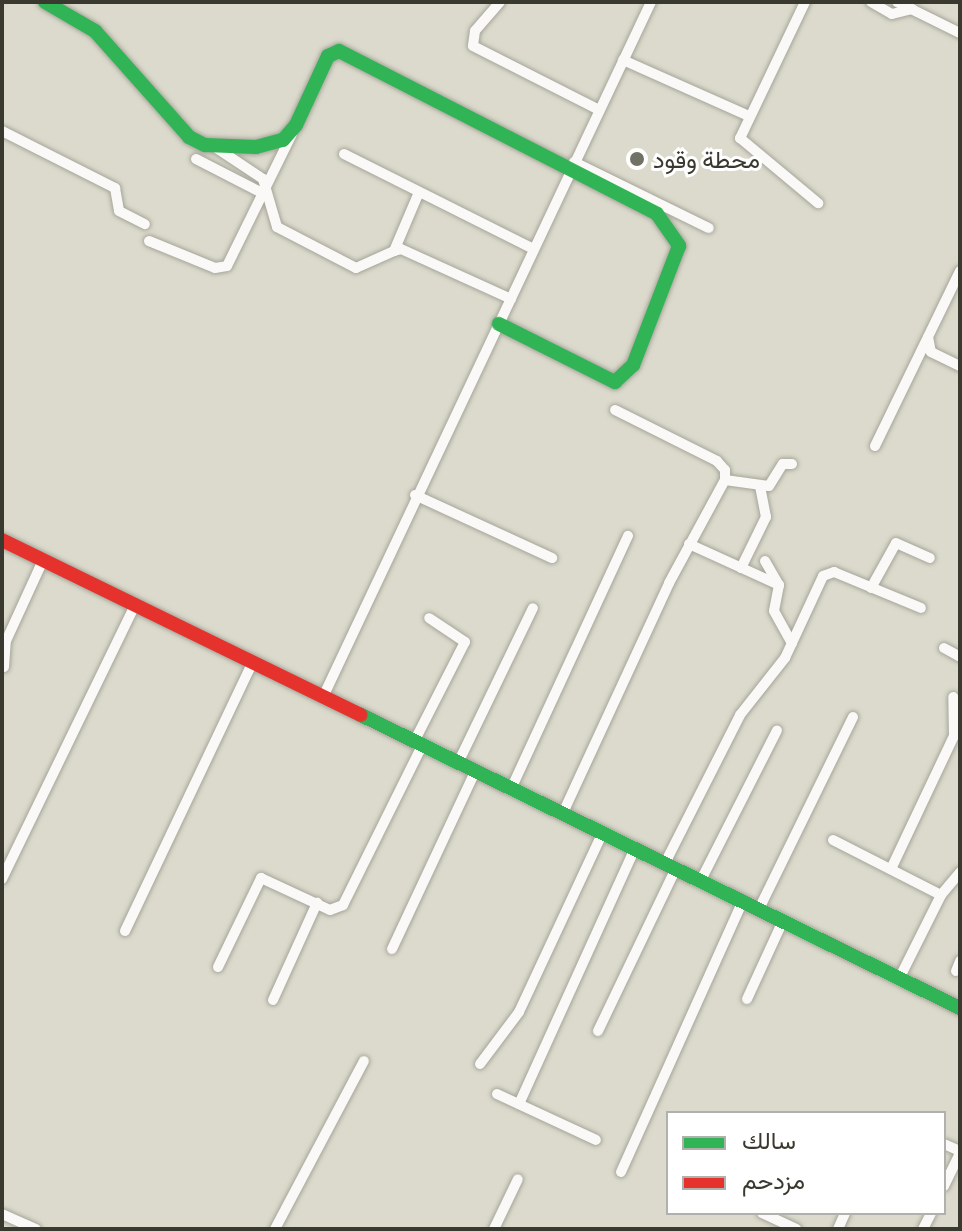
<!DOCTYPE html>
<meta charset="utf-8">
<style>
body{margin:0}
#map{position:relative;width:962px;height:1231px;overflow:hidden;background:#dbdacc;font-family:"Exo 2",Vazirmatn,sans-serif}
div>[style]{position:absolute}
.roads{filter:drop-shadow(0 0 2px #a5a59a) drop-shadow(0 0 2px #a5a59a)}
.street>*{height:10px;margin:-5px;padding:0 5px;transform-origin:5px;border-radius:5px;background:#faf9f7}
.fast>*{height:14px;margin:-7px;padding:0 7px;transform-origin:7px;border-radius:7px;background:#30b455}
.jam>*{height:14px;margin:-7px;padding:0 7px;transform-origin:7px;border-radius:7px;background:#e5322d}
.dots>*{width:22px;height:22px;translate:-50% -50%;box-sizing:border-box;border:4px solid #fff;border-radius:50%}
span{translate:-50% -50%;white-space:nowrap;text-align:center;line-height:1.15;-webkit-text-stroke:6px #fff;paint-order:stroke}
.poi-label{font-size:24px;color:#3a392f}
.left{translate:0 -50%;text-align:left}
.frame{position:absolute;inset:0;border:4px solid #3a392f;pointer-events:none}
.legend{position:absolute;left:666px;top:1111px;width:280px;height:104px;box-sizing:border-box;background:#fff;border:2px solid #b0b0ac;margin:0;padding:10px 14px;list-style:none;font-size:24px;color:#3a392f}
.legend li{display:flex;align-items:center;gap:16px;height:40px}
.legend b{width:40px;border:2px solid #b0b0ac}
</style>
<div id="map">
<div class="roads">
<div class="street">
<i style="left:500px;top:2px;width:38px;rotate:131deg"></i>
<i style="left:475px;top:31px;width:15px;rotate:98deg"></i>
<i style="left:473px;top:46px;width:141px;rotate:26.9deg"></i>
<i style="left:805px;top:2px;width:151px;rotate:115.5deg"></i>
<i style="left:740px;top:138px;width:102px;rotate:39.8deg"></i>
<i style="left:871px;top:2px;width:24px;rotate:30deg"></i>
<i style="left:892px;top:14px;width:21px;rotate:-14deg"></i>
<i style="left:897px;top:2px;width:70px;rotate:26.2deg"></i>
<i style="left:623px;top:60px;width:138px;rotate:24deg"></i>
<i style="left:2px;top:131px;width:127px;rotate:26.8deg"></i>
<i style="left:115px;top:188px;width:23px;rotate:80deg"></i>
<i style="left:119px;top:211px;width:29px;rotate:27deg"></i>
<i style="left:215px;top:147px;width:58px;rotate:33.7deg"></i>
<i style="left:263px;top:179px;width:50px;rotate:73.7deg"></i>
<i style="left:277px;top:227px;width:89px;rotate:27.4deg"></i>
<i style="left:356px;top:268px;width:42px;rotate:-24.1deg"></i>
<i style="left:394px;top:251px;width:64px;rotate:-67deg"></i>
<i style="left:344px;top:154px;width:212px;rotate:26.6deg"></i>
<i style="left:196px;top:159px;width:76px;rotate:27.2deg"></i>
<i style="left:574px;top:162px;width:150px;rotate:26.1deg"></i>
<i style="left:149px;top:241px;width:71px;rotate:22.2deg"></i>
<i style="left:215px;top:268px;width:12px;rotate:-9deg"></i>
<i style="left:227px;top:266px;width:147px;rotate:-63.8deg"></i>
<i style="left:394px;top:251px;width:7px;rotate:-16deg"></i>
<i style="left:401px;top:249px;width:121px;rotate:24.4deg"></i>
<i style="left:960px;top:271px;width:73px;rotate:115.9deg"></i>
<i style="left:928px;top:337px;width:15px;rotate:79deg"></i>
<i style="left:931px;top:352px;width:32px;rotate:26deg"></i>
<i style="left:875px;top:446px;width:119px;rotate:-64.1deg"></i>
<i style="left:725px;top:480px;width:44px;rotate:7.8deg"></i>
<i style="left:769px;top:486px;width:26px;rotate:-58deg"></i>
<i style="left:783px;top:464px;width:9px"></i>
<i style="left:415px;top:495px;width:151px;rotate:24.7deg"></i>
<i style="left:689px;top:544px;width:99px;rotate:24.5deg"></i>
<i style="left:765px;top:561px;width:28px;rotate:60deg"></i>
<i style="left:779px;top:585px;width:26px;rotate:101deg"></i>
<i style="left:774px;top:611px;width:37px;rotate:61deg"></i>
<i style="left:741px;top:568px;width:57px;rotate:-63.9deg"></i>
<i style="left:766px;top:517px;width:32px;rotate:-101deg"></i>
<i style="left:871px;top:588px;width:51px;rotate:-60.9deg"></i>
<i style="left:896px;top:543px;width:37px;rotate:24deg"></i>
<i style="left:944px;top:648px;width:18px;rotate:29deg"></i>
<i style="left:4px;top:667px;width:26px;rotate:-86deg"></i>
<i style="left:6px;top:641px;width:89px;rotate:-65.4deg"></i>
<i style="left:323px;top:697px;width:769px;rotate:-64.74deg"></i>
<i style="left:415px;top:740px;width:110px;rotate:-63deg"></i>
<i style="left:465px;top:642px;width:43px;rotate:-146.3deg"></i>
<i style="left:458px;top:763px;width:172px;rotate:-64.2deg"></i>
<i style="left:511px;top:789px;width:279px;rotate:-65.2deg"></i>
<i style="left:562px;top:815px;width:255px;rotate:-65.2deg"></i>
<i style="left:669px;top:583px;width:117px;rotate:-61.5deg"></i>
<i style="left:725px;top:480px;width:10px;rotate:-90deg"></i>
<i style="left:725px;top:470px;width:12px;rotate:-132deg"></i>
<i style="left:717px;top:461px;width:114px;rotate:-153.4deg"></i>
<i style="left:833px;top:840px;width:121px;rotate:27deg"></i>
<i style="left:664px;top:865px;width:168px;rotate:-63.1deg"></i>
<i style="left:740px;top:715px;width:73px;rotate:-51.7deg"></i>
<i style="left:785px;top:658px;width:90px;rotate:-65.1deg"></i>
<i style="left:823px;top:576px;width:12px;rotate:-20deg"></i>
<i style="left:834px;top:572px;width:94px;rotate:22.5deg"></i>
<i style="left:891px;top:869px;width:147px;rotate:-64.7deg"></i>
<i style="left:954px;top:736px;width:39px;rotate:-91deg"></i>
<i style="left:2px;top:879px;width:305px;rotate:-64.1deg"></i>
<i style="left:700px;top:882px;width:170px;rotate:-63.1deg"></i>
<i style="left:758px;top:911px;width:216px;rotate:-63.9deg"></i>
<i style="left:125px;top:931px;width:298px;rotate:-64.6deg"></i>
<i style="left:392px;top:949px;width:195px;rotate:-64.9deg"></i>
<i style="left:218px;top:967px;width:99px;rotate:-64.2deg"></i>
<i style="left:261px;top:878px;width:76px;rotate:24.9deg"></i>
<i style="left:330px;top:910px;width:14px;rotate:-21deg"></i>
<i style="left:343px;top:905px;width:180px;rotate:-63.6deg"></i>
<i style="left:956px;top:971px;width:11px;rotate:-68deg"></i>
<i style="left:899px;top:979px;width:94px;rotate:-63.4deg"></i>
<i style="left:941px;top:895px;width:30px;rotate:-50deg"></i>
<i style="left:747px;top:999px;width:84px;rotate:-65.3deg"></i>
<i style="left:273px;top:1000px;width:107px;rotate:-65.6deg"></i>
<i style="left:598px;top:1031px;width:178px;rotate:-64.4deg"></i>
<i style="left:480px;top:1064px;width:65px;rotate:-53.1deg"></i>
<i style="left:519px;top:1012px;width:196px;rotate:-65deg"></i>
<i style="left:497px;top:1094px;width:109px;rotate:24.9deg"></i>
<i style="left:519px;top:1104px;width:279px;rotate:-65.6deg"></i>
<i style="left:944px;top:1144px;width:17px;rotate:24deg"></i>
<i style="left:621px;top:1172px;width:295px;rotate:-65.8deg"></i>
<i style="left:944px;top:1186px;width:37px;rotate:-64deg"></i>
<i style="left:762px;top:1213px;width:38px;rotate:25deg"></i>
<i style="left:2px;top:1214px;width:37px;rotate:24deg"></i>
<i style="left:275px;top:1229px;width:190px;rotate:-62.1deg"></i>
<i style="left:494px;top:1229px;width:55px;rotate:-64.4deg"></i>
<i style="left:838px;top:1229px;width:17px;rotate:-66deg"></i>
<i style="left:923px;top:1229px;width:18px;rotate:-63deg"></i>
</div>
<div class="fast">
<i style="left:45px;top:2px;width:58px;rotate:30.1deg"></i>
<i style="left:95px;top:31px;width:142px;rotate:48.4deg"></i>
<i style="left:189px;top:137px;width:18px;rotate:27deg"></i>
<i style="left:205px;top:145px;width:51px;rotate:2.2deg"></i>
<i style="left:256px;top:147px;width:28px;rotate:-15deg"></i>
<i style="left:283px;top:140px;width:20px;rotate:-49deg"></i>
<i style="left:296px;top:125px;width:76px;rotate:-65.1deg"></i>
<i style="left:328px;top:56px;width:12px;rotate:-24deg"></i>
<i style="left:339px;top:51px;width:357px;rotate:27.1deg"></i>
<i style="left:657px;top:214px;width:39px;rotate:55deg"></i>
<i style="left:679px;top:246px;width:128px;rotate:111.1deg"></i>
<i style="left:633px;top:365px;width:25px;rotate:137deg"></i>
<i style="left:615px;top:382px;width:130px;rotate:-153.4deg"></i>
<i style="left:361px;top:715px;width:667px;rotate:26.07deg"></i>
</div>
<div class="jam">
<i style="left:2px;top:540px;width:399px;rotate:26deg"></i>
</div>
</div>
<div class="dots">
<i style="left:637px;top:159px;background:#727166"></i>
</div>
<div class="poi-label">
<span class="left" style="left:653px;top:159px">محطة وقود</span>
</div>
<div class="frame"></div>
<ul class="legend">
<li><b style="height:10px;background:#30b455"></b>سالك</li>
<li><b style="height:10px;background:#e5322d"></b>مزدحم</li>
</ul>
</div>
